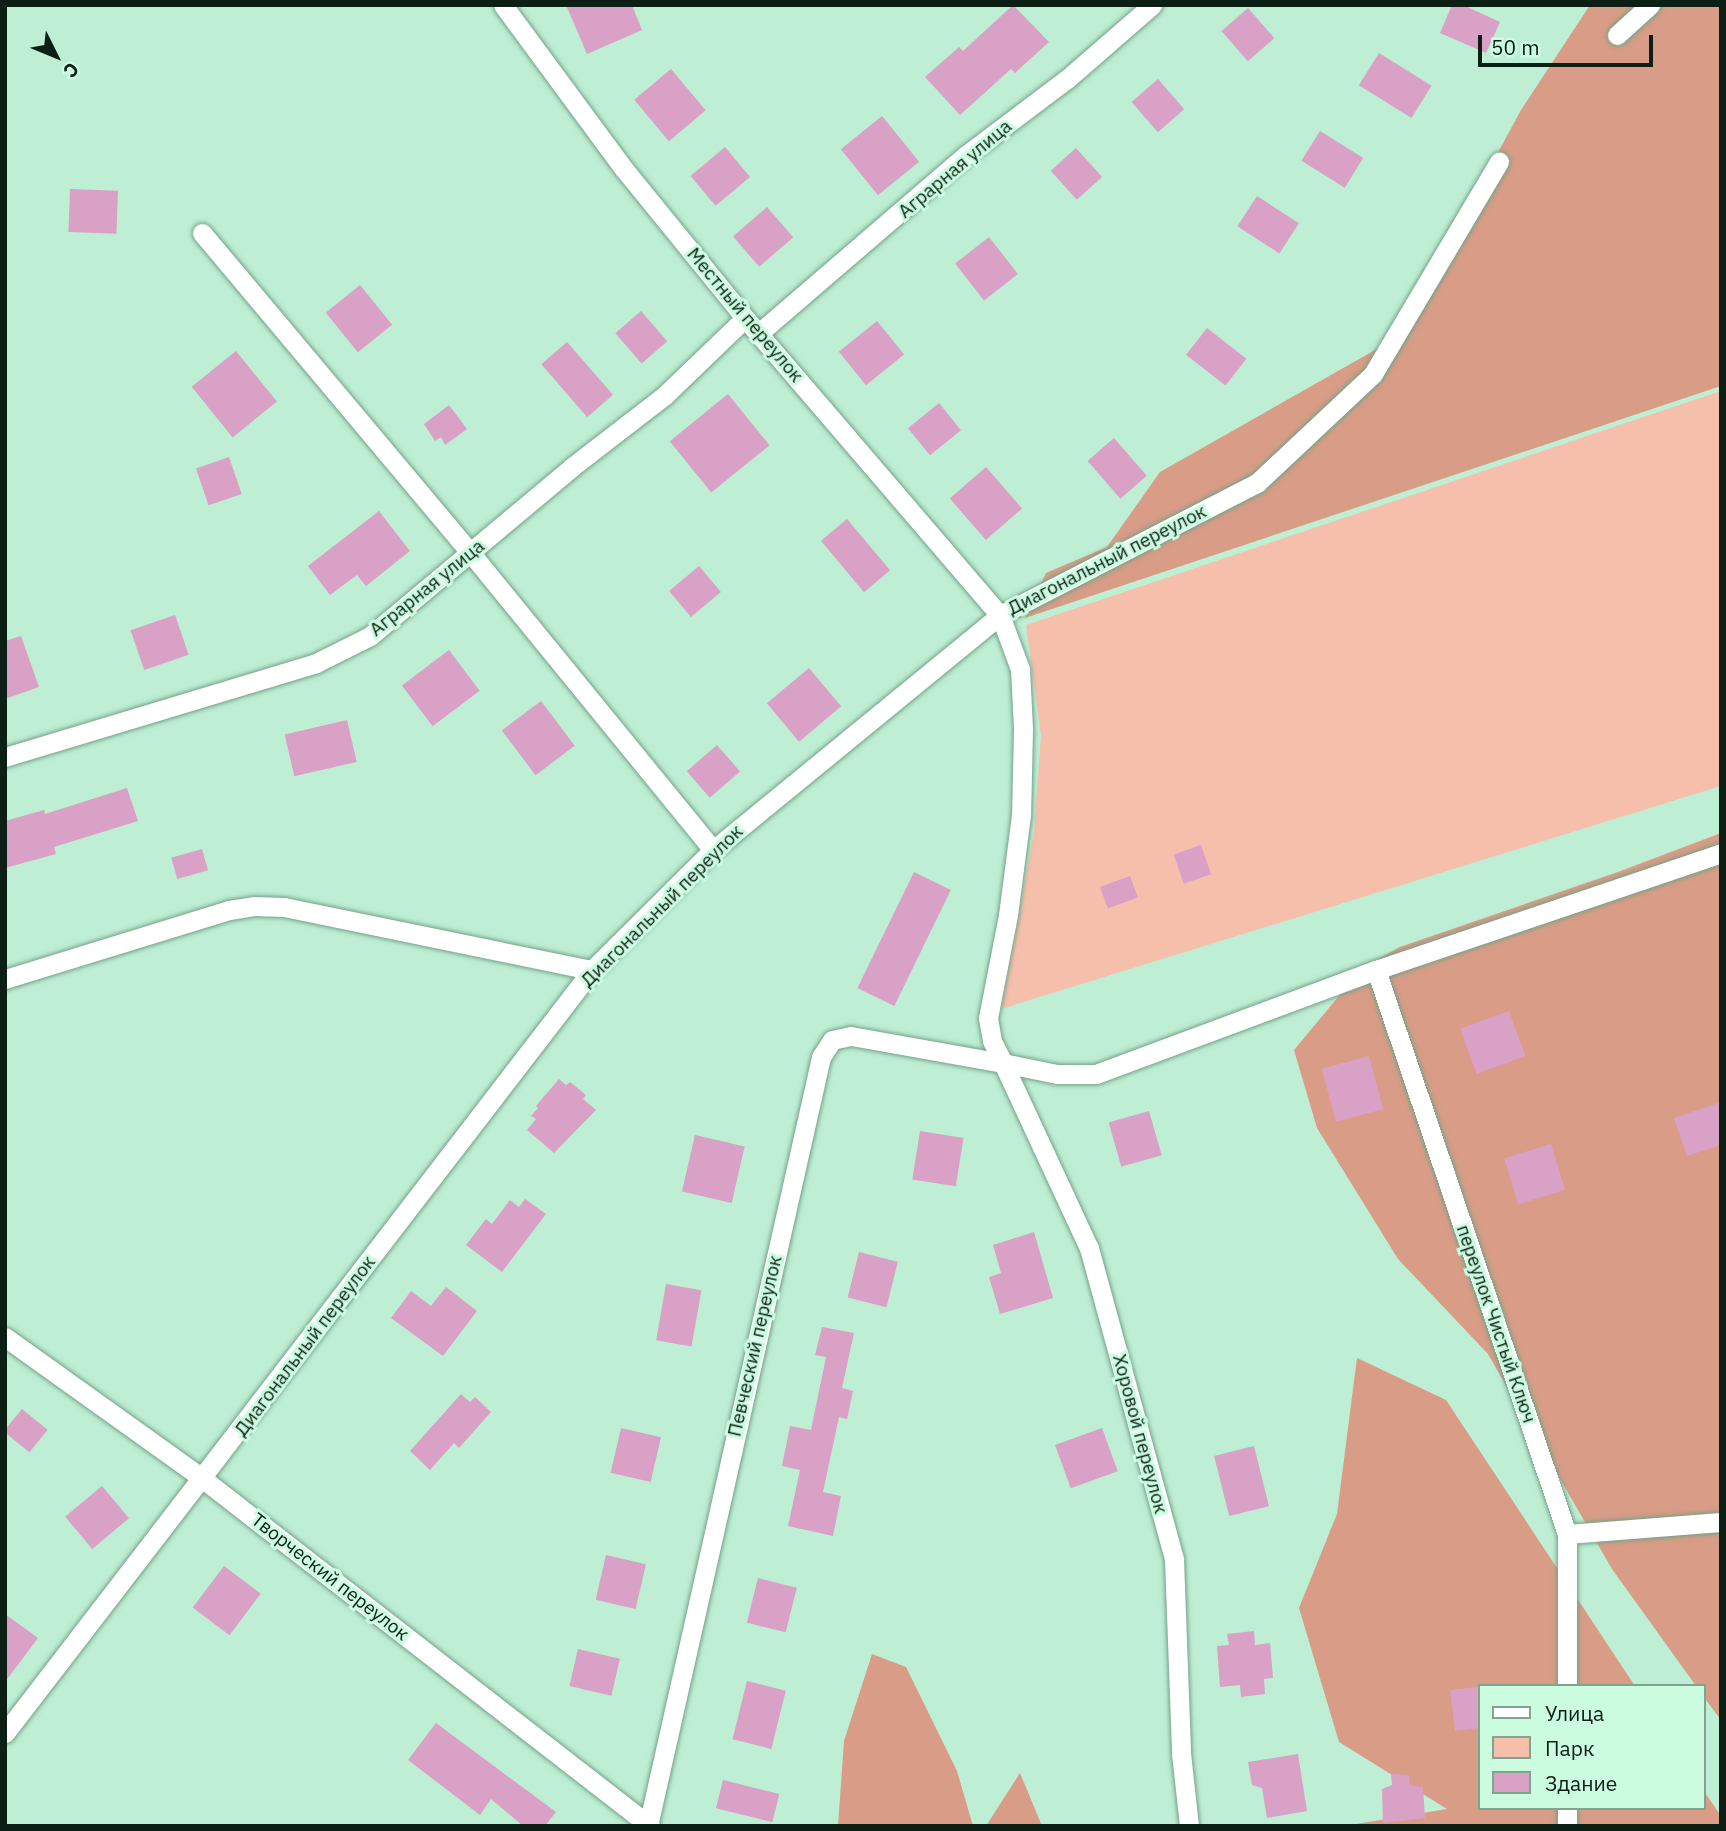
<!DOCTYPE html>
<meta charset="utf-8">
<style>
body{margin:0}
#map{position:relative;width:1726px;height:1831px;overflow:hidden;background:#beeed3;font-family:"IBM Plex Sans",sans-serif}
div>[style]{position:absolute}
.green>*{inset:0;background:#f6bfab}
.forest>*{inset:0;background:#d99c86}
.building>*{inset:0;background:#d9a1c5;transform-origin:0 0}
.roads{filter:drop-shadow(0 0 2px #74a289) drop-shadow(0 0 2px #74a289)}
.minor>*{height:19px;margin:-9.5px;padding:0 9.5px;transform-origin:9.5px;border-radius:9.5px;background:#fff}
span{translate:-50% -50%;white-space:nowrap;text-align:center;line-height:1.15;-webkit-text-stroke:6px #cbfce0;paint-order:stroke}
.street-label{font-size:19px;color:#0c1f15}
.frame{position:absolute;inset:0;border:7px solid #0c1f15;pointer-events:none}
.legend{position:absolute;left:1478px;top:1684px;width:228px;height:126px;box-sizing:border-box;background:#cbfce0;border:2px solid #7fa48f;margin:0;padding:9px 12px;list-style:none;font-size:21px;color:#0c1f15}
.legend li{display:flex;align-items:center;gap:14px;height:35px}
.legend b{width:35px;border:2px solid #7fa48f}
.north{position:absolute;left:21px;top:21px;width:70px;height:70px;-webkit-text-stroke:5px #cbfce0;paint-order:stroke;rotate:133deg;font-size:19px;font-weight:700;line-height:28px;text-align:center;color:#0c1f15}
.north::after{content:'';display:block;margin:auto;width:24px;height:32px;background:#0c1f15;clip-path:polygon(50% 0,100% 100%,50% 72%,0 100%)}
.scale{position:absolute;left:1478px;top:35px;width:175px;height:32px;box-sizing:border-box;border:4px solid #0c1f15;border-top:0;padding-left:9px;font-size:21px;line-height:24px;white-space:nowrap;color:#0c1f15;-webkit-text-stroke:5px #cbfce0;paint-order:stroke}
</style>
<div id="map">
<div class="green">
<i style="clip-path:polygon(1721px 391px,1721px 786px,1001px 1009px,1034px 832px,1041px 735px,1026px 625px)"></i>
</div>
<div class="forest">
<i style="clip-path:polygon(1590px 5px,1721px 5px,1721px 386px,1025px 618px,1046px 573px,1107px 547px,1160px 472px,1398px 337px,1521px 110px)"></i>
<i style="clip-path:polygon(1721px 833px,1721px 1720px,1703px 1696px,1703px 1686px,1696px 1686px,1612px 1569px,1488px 1354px,1398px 1259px,1317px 1128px,1294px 1050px,1363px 967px,1400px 947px,1618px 872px)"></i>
<i style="clip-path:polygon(1357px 1358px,1446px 1400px,1635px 1686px,1479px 1686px,1479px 1808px,1703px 1808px,1703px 1790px,1721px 1816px,1721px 1826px,1344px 1826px,1447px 1809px,1339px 1742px,1299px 1608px,1337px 1514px)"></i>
<i style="clip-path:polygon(872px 1654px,906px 1667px,957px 1771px,973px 1826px,838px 1826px,844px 1741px)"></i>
<i style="clip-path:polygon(1020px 1773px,1042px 1826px,986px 1826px)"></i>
</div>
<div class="building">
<i style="clip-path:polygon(566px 5px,632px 5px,642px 30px,587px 54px)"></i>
<i style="clip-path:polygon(1013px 5px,1049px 42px,1015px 73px,1011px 69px,960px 115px,925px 77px,959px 47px,963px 51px)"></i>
<i style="clip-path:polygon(1452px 5px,1463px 5px,1500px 22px,1486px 53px,1440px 33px)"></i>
<i style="left:1248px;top:8px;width:40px;height:35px;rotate:49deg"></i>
<i style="left:1379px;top:53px;width:62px;height:38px;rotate:32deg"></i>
<i style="left:671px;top:69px;width:54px;height:48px;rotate:50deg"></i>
<i style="left:1158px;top:79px;width:40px;height:35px;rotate:49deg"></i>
<i style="left:882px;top:116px;width:59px;height:53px;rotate:51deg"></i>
<i style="left:1320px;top:131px;width:51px;height:35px;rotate:32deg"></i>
<i style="left:725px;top:147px;width:39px;height:45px;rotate:50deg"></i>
<i style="left:1076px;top:148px;width:39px;height:34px;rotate:48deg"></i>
<i style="left:70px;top:189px;width:48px;height:43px;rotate:2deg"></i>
<i style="left:1257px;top:196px;width:50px;height:36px;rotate:33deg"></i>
<i style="left:767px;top:207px;width:40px;height:45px;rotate:49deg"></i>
<i style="left:989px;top:237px;width:47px;height:43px;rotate:52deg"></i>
<i style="left:360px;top:285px;width:51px;height:44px;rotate:51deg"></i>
<i style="left:641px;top:311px;width:40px;height:34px;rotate:49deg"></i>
<i style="left:877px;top:321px;width:43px;height:49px;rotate:51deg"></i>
<i style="left:1207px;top:328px;width:50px;height:34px;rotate:38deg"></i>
<i style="left:567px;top:342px;width:70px;height:34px;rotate:49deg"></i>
<i style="left:236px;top:351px;width:65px;height:57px;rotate:51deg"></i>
<i style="left:728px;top:394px;width:66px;height:75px;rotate:51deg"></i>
<i style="left:939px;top:403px;width:35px;height:40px;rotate:51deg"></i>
<i style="clip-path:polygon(449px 405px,467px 429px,445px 445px,441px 437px,435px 441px,424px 424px)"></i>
<i style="left:1114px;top:438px;width:50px;height:35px;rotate:49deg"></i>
<i style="left:229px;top:457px;width:39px;height:35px;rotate:71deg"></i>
<i style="left:986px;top:467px;width:55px;height:48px;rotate:49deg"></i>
<i style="clip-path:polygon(379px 511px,410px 551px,366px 586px,357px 575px,330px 595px,308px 566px)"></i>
<i style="left:847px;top:519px;width:67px;height:34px;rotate:50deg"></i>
<i style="left:699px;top:566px;width:34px;height:39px;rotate:50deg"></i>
<i style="left:175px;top:615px;width:42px;height:47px;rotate:71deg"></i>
<i style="clip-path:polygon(21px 636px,39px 687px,5px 699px,5px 641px)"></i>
<i style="left:449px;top:650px;width:51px;height:59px;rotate:53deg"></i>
<i style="left:809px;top:668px;width:50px;height:55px;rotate:50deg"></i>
<i style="left:541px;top:701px;width:56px;height:49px;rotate:53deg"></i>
<i style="left:347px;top:720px;width:43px;height:64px;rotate:77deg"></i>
<i style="left:717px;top:745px;width:35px;height:40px;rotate:49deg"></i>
<i style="clip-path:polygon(127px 788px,138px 821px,54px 847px,56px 854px,5px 868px,5px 821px,44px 810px,45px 814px)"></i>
<i style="left:1201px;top:845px;width:31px;height:29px;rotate:71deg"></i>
<i style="left:202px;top:849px;width:22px;height:32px;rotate:74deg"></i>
<i style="left:914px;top:872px;width:41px;height:129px;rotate:26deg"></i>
<i style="left:1130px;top:876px;width:23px;height:32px;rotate:70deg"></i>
<i style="left:1509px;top:1011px;width:48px;height:52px;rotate:70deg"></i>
<i style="left:1369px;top:1056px;width:55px;height:49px;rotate:75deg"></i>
<i style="clip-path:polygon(559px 1079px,566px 1085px,570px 1082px,586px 1095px,583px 1099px,596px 1110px,554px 1153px,527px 1130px,536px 1119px,531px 1116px,538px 1108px,536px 1106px)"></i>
<i style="clip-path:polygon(1721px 1102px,1721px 1145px,1687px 1156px,1674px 1118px)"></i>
<i style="left:1149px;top:1111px;width:46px;height:42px;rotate:74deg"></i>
<i style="left:920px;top:1131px;width:44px;height:49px;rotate:9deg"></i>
<i style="left:695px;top:1135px;width:51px;height:58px;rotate:13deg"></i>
<i style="left:1551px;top:1144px;width:48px;height:49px;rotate:73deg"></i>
<i style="clip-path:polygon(525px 1199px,546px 1214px,502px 1272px,466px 1245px,486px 1219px,492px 1224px,510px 1200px,519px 1207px)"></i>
<i style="clip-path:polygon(1034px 1232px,1053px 1298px,1000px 1314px,989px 1277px,1001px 1273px,993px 1245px)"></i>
<i style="left:859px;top:1252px;width:40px;height:47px;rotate:14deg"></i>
<i style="left:666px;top:1284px;width:36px;height:57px;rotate:10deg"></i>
<i style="clip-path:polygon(446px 1287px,477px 1311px,443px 1356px,391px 1318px,411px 1291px,431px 1306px)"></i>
<i style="clip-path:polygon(822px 1327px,854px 1333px,842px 1388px,853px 1391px,847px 1419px,839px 1417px,823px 1492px,841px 1496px,833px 1536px,788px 1526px,800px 1470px,782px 1466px,790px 1426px,811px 1430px,826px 1357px,815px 1355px)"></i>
<i style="clip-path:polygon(461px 1394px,470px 1402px,475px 1397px,491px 1412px,459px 1448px,454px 1443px,430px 1470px,410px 1451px)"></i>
<i style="left:22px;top:1409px;width:33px;height:29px;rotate:39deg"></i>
<i style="left:621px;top:1428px;width:41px;height:46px;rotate:13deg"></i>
<i style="left:1102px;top:1428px;width:46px;height:50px;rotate:70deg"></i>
<i style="left:1254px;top:1446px;width:62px;height:41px;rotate:76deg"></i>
<i style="left:102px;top:1486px;width:42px;height:48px;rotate:50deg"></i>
<i style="left:606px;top:1555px;width:41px;height:46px;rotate:13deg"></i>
<i style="left:224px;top:1566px;width:46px;height:52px;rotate:37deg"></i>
<i style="left:758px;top:1578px;width:40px;height:46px;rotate:14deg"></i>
<i style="clip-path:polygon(5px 1614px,38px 1638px,5px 1682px)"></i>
<i style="clip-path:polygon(1254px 1631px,1255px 1645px,1270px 1643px,1273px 1678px,1264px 1679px,1265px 1694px,1241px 1697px,1240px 1685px,1220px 1687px,1217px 1646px,1229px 1645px,1227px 1634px)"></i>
<i style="left:578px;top:1649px;width:43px;height:38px;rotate:13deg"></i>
<i style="left:747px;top:1681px;width:40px;height:60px;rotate:14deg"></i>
<i style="clip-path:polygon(1479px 1687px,1479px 1728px,1455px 1731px,1450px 1690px)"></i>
<i style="clip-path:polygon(436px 1723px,556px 1812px,545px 1826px,523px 1826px,491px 1799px,480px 1815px,408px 1760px)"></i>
<i style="clip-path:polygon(1298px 1754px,1307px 1811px,1267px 1818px,1262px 1788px,1252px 1785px,1248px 1762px)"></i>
<i style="clip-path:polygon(1391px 1774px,1409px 1775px,1410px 1785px,1423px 1787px,1425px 1818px,1383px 1823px,1382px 1789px,1392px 1785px)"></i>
<i style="left:723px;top:1780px;width:58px;height:29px;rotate:14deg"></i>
</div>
<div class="roads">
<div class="minor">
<i style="left:503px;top:5px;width:204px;rotate:53.6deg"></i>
<i style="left:624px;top:169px;width:192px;rotate:50.9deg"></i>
<i style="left:745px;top:318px;width:391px;rotate:49.4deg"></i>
<i style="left:1000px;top:615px;width:58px;rotate:69.7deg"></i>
<i style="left:1020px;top:669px;width:60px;rotate:87.1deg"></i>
<i style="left:1023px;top:729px;width:86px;rotate:91.3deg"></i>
<i style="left:1021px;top:815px;width:101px;rotate:97.4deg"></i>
<i style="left:1008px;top:915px;width:105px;rotate:101deg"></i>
<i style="left:988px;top:1018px;width:23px;rotate:80deg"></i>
<i style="left:992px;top:1041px;width:25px;rotate:63deg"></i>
<i style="left:1003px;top:1063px;width:55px;rotate:11.5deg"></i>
<i style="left:1057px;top:1074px;width:39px"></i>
<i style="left:1096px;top:1074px;width:299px;rotate:-20.4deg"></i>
<i style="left:1376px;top:970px;width:364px;rotate:-18.7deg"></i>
<i style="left:1617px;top:35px;width:45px;rotate:-42.3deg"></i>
<i style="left:202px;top:233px;width:417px;rotate:50deg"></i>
<i style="left:470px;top:552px;width:385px;rotate:50.8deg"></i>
<i style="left:759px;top:333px;width:273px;rotate:-40.7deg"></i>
<i style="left:966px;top:155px;width:126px;rotate:-37deg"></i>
<i style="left:1067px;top:79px;width:113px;rotate:-41deg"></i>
<i style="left:5px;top:757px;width:325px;rotate:-16.8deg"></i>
<i style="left:316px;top:663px;width:60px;rotate:-26.6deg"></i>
<i style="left:370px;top:636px;width:263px;rotate:-39.9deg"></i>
<i style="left:572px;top:467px;width:116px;rotate:-37.7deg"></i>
<i style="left:664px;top:396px;width:112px;rotate:-43.9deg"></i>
<i style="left:1376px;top:970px;width:595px;rotate:71.29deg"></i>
<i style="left:1567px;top:1534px;width:152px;rotate:90deg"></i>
<i style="left:5px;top:979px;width:234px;rotate:-17.1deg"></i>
<i style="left:229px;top:910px;width:25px;rotate:-9deg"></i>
<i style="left:254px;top:906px;width:30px;rotate:2deg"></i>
<i style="left:284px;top:907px;width:314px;rotate:11.6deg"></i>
<i style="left:5px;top:1337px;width:244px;rotate:35.6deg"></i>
<i style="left:203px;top:1479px;width:566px;rotate:37.82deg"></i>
<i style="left:1567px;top:1534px;width:154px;rotate:-4.5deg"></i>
<i style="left:5px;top:1733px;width:963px;rotate:-52.43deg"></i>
<i style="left:592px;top:970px;width:170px;rotate:-44.8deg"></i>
<i style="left:713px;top:850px;width:371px;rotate:-39.3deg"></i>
<i style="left:1000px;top:615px;width:289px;rotate:-27.2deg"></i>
<i style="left:1257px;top:483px;width:159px;rotate:-43.2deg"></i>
<i style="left:1373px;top:374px;width:247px;rotate:-59.3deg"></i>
<i style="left:1567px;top:1808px;width:18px;rotate:90deg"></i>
<i style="left:648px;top:1826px;width:788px;rotate:-77.32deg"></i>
<i style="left:821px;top:1057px;width:20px;rotate:-57deg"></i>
<i style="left:832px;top:1040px;width:19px;rotate:-12deg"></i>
<i style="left:851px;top:1036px;width:154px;rotate:10.1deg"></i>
<i style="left:1003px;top:1063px;width:204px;rotate:65.1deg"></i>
<i style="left:1089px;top:1248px;width:322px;rotate:74.7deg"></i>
<i style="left:1174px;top:1559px;width:194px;rotate:87.9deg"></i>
<i style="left:1181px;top:1753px;width:73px;rotate:83.7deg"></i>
</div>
</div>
<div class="street-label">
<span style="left:955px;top:169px;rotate:-40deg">Аграрная улица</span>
<span style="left:745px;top:315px;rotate:50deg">Местный переулок</span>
<span style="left:1107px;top:560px;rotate:-27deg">Диагональный переулок</span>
<span style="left:427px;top:588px;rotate:-39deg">Аграрная улица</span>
<span style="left:662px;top:906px;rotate:-45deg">Диагональный переулок</span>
<span style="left:1496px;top:1324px;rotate:71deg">переулок Чистый Ключ</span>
<span style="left:305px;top:1346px;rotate:-53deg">Диагональный переулок</span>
<span style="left:755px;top:1346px;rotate:-77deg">Певческий переулок</span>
<span style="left:1140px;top:1434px;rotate:75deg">Хоровой переулок</span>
<span style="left:330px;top:1577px;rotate:38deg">Творческий переулок</span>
</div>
<div class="frame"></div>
<ul class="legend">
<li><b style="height:9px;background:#fff"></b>Улица</li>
<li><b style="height:19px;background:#f6bfab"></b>Парк</li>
<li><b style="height:19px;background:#d9a1c5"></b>Здание</li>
</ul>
<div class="north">С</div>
<div class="scale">50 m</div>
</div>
